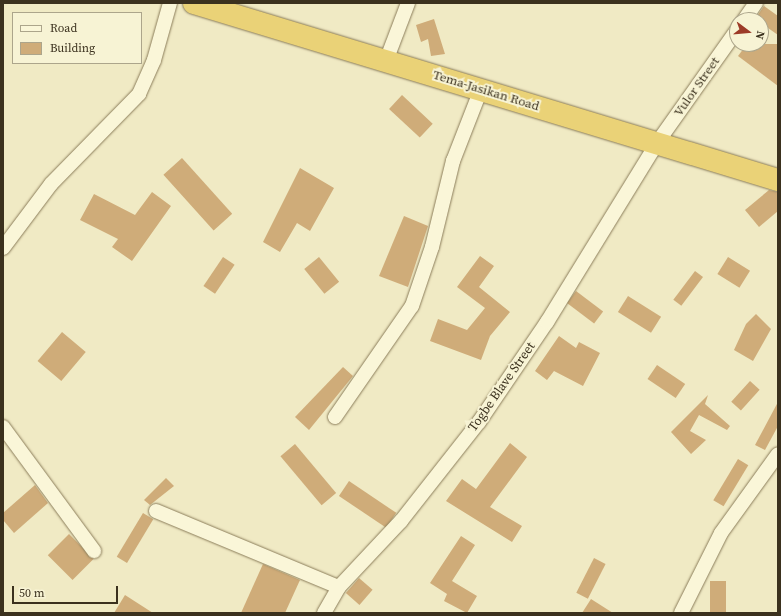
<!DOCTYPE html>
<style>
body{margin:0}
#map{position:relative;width:781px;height:616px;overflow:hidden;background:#f0eac4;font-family:"Source Serif 4",serif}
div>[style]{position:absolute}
.building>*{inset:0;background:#cfac79;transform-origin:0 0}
.roads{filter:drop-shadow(0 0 1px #8b7d5a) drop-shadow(0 0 1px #8b7d5a)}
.minor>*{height:14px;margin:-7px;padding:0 7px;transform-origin:7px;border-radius:7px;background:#faf6d8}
.trunk>*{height:22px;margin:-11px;padding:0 11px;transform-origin:11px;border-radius:11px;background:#ead277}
span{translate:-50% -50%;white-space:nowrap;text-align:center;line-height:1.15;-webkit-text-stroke:4px #f7f3d4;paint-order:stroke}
.street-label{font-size:13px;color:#3b311e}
.frame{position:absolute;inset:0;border:4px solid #3b311e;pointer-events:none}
.legend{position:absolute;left:12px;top:12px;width:130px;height:52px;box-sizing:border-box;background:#f7f3d4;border:1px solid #aca58b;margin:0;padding:5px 7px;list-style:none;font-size:12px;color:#3b311e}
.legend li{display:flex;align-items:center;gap:8px;height:20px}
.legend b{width:20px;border:1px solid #aca58b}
.north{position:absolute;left:729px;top:12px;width:40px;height:40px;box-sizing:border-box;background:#f7f3d4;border:1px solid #aca58b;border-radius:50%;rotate:106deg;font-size:11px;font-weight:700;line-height:16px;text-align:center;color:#3b311e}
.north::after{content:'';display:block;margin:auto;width:14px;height:18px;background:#9c3b28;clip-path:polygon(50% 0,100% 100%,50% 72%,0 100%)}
.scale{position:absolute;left:12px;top:586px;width:106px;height:18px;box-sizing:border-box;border:2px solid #3b311e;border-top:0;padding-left:5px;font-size:12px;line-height:14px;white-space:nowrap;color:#3b311e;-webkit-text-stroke:3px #f7f3d4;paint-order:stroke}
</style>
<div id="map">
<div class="building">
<i style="clip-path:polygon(764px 6px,778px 16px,778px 35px,755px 19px)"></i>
<i style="clip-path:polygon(434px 19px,445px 54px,431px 56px,428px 39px,421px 42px,416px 25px)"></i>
<i style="clip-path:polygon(747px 44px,778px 44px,778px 86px,738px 56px)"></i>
<i style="left:402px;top:95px;width:42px;height:19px;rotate:43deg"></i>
<i style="left:182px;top:158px;width:75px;height:25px;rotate:48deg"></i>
<i style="clip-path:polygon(300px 168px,334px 188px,310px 231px,297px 223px,280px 252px,263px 242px)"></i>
<i style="clip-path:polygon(769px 190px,778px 192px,778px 211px,759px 227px,745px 210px)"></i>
<i style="clip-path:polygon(152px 192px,171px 206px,132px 261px,112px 247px,118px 239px,80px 220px,94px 194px,135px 215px)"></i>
<i style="clip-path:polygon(404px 216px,428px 226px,408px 287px,379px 276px)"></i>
<i style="clip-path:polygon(480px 256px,494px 266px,479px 287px,510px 312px,490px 336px,481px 360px,430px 341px,438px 319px,467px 330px,485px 308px,457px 287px)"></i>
<i style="left:223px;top:257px;width:14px;height:35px;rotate:34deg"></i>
<i style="left:319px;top:257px;width:32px;height:19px;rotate:51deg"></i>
<i style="left:728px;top:257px;width:26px;height:20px;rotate:32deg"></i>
<i style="left:695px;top:271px;width:10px;height:36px;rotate:37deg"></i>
<i style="left:576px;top:291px;width:34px;height:15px;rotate:37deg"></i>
<i style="left:628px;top:296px;width:39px;height:19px;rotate:32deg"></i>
<i style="clip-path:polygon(756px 314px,771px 329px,753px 361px,734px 350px,746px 324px)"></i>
<i style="left:62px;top:332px;width:31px;height:38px;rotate:40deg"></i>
<i style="clip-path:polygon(559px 336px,576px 348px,579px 342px,600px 353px,583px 386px,554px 371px,547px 380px,535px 371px)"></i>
<i style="left:657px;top:365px;width:34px;height:17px;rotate:34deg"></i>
<i style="clip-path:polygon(343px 367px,353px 376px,309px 430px,295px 417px)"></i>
<i style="left:750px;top:381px;width:13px;height:28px;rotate:42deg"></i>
<i style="clip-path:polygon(708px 395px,705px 404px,730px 426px,727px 430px,699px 415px,690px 431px,706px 440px,691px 454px,671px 432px)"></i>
<i style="clip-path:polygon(778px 402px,778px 426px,765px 450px,755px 445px)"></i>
<i style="clip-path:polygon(510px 443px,527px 457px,490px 507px,522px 526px,512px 542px,446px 501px,462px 479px,476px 489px)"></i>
<i style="left:295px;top:444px;width:64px;height:19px;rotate:50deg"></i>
<i style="left:738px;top:459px;width:12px;height:48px;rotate:31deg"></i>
<i style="clip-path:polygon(166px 478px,174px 486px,150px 505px,144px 500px)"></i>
<i style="left:349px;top:481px;width:57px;height:18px;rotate:34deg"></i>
<i style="clip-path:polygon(35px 485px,48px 503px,14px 533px,3px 520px,3px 513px)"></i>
<i style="left:143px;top:513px;width:12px;height:51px;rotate:31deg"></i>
<i style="left:69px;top:534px;width:35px;height:30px;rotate:45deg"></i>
<i style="clip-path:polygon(461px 536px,475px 545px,452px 581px,477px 596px,467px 613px,444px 601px,447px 594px,430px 583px)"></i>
<i style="left:594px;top:558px;width:13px;height:39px;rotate:27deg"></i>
<i style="clip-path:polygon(263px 564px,300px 580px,285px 613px,241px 613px)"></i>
<i style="left:359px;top:578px;width:18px;height:20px;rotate:41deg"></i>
<i style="left:710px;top:581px;width:16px;height:31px"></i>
<i style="clip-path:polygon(125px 595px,153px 613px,114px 613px)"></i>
<i style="clip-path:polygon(591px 599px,613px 613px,582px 613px)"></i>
</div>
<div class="roads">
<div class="minor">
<i style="left:744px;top:20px;width:21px;rotate:-55deg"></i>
<i style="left:386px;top:61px;width:62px;rotate:-69.2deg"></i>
<i style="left:3px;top:248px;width:80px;rotate:-53.1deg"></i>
<i style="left:51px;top:184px;width:126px;rotate:-45.6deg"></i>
<i style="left:139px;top:94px;width:37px;rotate:-66deg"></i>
<i style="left:154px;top:60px;width:59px;rotate:-74.3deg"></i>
<i style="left:335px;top:417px;width:135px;rotate:-55.3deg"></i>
<i style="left:412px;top:306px;width:62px;rotate:-71.3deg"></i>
<i style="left:432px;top:247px;width:89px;rotate:-76.3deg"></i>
<i style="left:453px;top:161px;width:77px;rotate:-68.7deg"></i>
<i style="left:3px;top:427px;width:154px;rotate:53.7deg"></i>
<i style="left:156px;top:511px;width:198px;rotate:22.6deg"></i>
<i style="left:324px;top:613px;width:30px;rotate:-60deg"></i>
<i style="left:339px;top:587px;width:91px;rotate:-46.8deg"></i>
<i style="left:401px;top:521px;width:126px;rotate:-51.8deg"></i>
<i style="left:479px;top:422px;width:121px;rotate:-55.8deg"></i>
<i style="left:547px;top:322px;width:210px;rotate:-58.4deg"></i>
<i style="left:657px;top:143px;width:138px;rotate:-54.7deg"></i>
<i style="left:681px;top:613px;width:89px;rotate:-63.4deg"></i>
<i style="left:721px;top:533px;width:97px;rotate:-54.2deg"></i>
</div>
<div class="trunk">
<i style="left:194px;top:3px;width:610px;rotate:16.86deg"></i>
</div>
</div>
<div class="street-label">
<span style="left:697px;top:87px;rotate:-55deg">Vulor Street</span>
<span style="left:486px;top:91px;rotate:17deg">Tema-Jasikan Road</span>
<span style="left:502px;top:387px;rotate:-55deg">Togbe Blave Street</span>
</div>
<div class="frame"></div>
<ul class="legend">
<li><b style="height:5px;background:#faf6d8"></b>Road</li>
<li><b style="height:11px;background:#cfac79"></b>Building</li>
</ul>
<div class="north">N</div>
<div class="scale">50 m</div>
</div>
